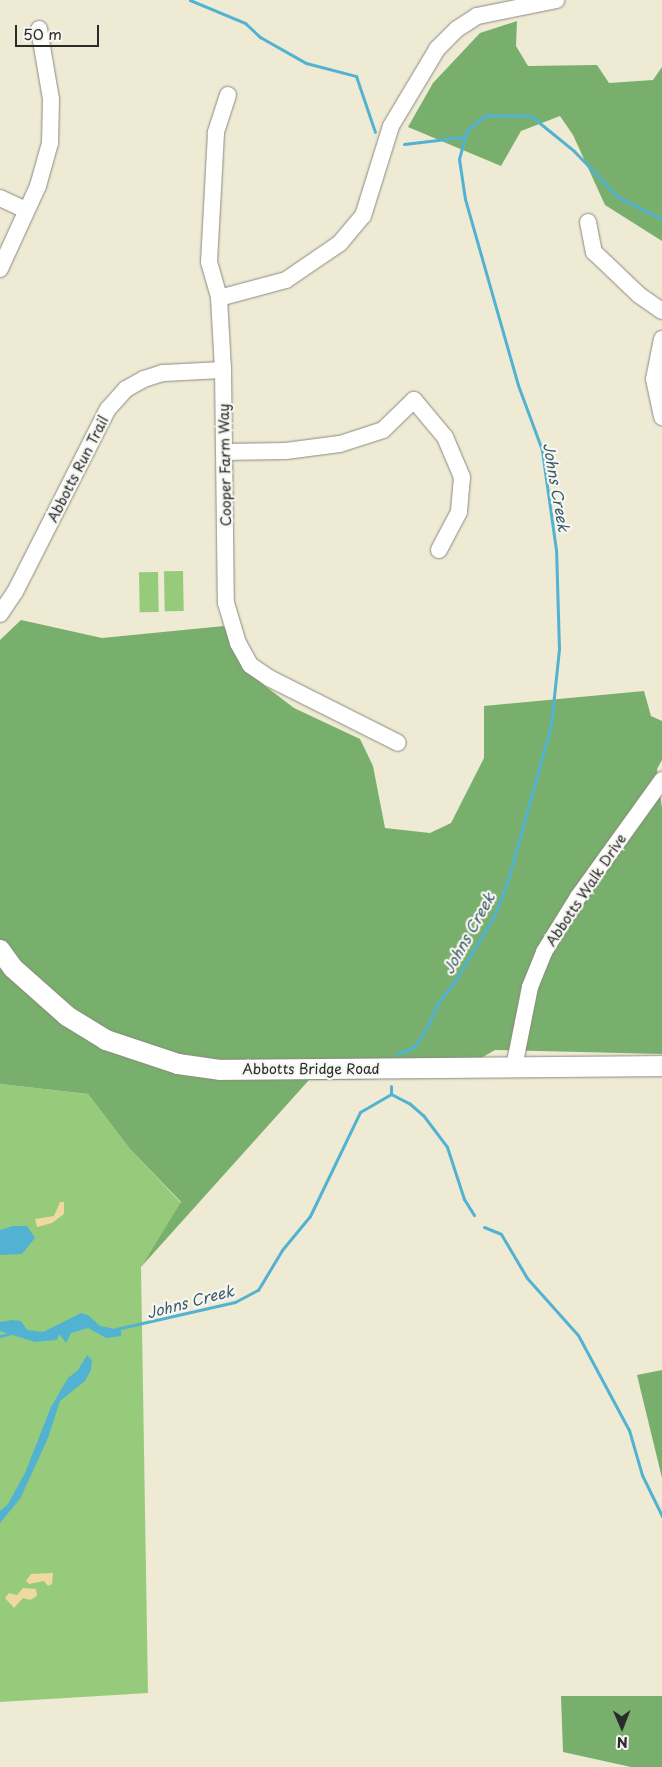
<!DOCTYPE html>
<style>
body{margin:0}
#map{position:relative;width:662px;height:1767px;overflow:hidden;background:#eeead4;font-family:"Playpen Sans",sans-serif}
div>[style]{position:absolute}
.green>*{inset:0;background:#96cb7c;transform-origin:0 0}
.forest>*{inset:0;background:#78af6c}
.sand>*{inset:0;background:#eeda9e}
.water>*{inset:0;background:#52b2d1}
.stream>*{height:3px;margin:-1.5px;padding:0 1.5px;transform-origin:1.5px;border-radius:1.5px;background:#52b2d1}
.roads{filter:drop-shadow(0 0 1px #8c8a80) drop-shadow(0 0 1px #8c8a80)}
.minor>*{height:16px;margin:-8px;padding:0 8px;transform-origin:8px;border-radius:8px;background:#fff}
.major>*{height:20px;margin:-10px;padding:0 10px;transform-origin:10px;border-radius:10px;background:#fff}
span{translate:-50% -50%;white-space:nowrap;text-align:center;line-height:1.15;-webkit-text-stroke:4.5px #f6f6f2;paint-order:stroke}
.street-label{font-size:14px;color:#2b2b2b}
.water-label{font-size:15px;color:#395a65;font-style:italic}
.north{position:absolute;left:597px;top:1702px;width:50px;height:50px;-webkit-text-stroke:4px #f6f6f2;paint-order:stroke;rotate:179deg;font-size:14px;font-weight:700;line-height:20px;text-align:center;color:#2b2b2b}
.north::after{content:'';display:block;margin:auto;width:18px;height:22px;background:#2b2b2b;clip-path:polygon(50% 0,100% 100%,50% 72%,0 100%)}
.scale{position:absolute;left:15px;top:25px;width:84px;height:22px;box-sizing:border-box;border:2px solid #2b2b2b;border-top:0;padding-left:6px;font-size:15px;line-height:18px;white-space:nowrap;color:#2b2b2b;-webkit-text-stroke:4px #f6f6f2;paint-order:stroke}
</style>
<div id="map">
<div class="green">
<i style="left:183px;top:571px;width:40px;height:19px;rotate:89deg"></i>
<i style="left:158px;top:572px;width:40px;height:19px;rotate:89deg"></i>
<i style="clip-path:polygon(0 1084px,88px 1094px,130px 1149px,181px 1203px,141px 1267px,148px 1693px,0 1702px)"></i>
</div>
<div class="forest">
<i style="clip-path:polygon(517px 21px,516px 46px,528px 66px,597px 65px,609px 83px,653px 80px,662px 67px,662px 241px,605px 205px,573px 135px,560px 116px,521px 131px,501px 166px,408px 127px,433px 83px,480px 33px)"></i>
<i style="clip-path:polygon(21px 620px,102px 638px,224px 626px,248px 673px,294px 708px,360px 739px,373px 766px,385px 828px,430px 833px,451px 823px,484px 758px,484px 706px,644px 691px,651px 716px,662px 721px,662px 760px,657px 769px,662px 808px,662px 1054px,495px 1050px,446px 1078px,309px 1080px,141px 1267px,181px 1202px,130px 1149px,88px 1094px,0 1084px,0 640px)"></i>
<i style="clip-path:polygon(662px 1370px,662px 1478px,637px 1375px)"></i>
<i style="clip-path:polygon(561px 1696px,662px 1696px,662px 1767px,631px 1767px,563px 1752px)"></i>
</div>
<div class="sand">
<i style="clip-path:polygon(60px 1202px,64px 1202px,64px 1214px,52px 1223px,37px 1227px,35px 1219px,54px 1216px)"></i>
<i style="clip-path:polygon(53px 1573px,52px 1584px,48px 1586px,44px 1581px,29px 1584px,26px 1581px,31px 1574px)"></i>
<i style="clip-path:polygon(23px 1588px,36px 1589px,37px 1596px,30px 1600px,23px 1598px,14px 1608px,5px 1598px,9px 1593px,17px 1595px)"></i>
</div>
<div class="water">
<i style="clip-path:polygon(13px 1226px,27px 1226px,35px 1238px,22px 1254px,0 1255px,0 1230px)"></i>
<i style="clip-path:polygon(81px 1313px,88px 1315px,100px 1326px,121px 1330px,121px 1336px,106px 1338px,88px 1328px,71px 1333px,66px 1343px,59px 1334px,57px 1340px,35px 1342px,0 1331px,0 1322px,12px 1320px,21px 1321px,27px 1330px,43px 1332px)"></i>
<i style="clip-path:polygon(87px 1355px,92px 1360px,91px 1370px,85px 1381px,60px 1401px,48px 1438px,20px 1499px,0 1523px,0 1511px,8px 1504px,25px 1473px,51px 1407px,68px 1378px,78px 1370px)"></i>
</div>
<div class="stream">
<i style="left:190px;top:0;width:60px;rotate:22.7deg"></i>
<i style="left:245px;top:23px;width:21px;rotate:43deg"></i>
<i style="left:260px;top:37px;width:53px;rotate:29.5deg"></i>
<i style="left:306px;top:63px;width:52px;rotate:14.6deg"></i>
<i style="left:356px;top:76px;width:59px;rotate:71.3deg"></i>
<i style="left:404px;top:144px;width:60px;rotate:-6.7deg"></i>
<i style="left:397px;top:1054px;width:18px;rotate:-22deg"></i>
<i style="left:414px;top:1047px;width:23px;rotate:-56deg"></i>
<i style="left:427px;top:1028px;width:26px;rotate:-67deg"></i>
<i style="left:437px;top:1004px;width:29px;rotate:-52deg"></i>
<i style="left:455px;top:981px;width:74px;rotate:-58.9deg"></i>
<i style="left:493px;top:918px;width:38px;rotate:-68deg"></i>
<i style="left:507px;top:883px;width:164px;rotate:-74.4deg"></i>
<i style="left:551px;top:725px;width:76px;rotate:-84deg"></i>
<i style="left:559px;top:649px;width:99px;rotate:-91.7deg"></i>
<i style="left:556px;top:550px;width:101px;rotate:-98deg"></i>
<i style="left:542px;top:450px;width:69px;rotate:-110.3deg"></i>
<i style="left:518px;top:385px;width:193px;rotate:-105.9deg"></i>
<i style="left:465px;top:199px;width:40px;rotate:-98.5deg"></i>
<i style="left:459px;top:159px;width:30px;rotate:-75deg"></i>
<i style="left:467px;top:130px;width:24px;rotate:-38deg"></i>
<i style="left:486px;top:115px;width:45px;rotate:1.3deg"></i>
<i style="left:531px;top:116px;width:55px;rotate:39.1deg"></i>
<i style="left:574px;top:151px;width:64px;rotate:46.3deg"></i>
<i style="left:618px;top:197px;width:49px;rotate:26.6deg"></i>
<i style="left:391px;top:1086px;width:8px;rotate:90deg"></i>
<i style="left:391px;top:1094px;width:20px;rotate:27deg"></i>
<i style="left:409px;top:1103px;width:18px;rotate:41deg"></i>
<i style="left:423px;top:1115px;width:40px;rotate:53deg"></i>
<i style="left:447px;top:1147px;width:55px;rotate:71.9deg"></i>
<i style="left:464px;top:1199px;width:19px;rotate:58deg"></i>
<i style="left:484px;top:1227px;width:18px;rotate:22deg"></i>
<i style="left:501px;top:1234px;width:51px;rotate:59.4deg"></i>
<i style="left:527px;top:1278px;width:76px;rotate:48.2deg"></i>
<i style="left:578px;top:1335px;width:108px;rotate:61.8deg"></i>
<i style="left:629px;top:1430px;width:47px;rotate:73.9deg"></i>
<i style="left:642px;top:1475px;width:46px;rotate:64deg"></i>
<i style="left:116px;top:1329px;width:122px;rotate:-12.8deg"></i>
<i style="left:235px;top:1302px;width:26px;rotate:-28deg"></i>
<i style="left:258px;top:1290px;width:47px;rotate:-59deg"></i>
<i style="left:282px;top:1250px;width:44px;rotate:-50.5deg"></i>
<i style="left:310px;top:1216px;width:115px;rotate:-64.3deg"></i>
<i style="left:360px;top:1112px;width:36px;rotate:-30deg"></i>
<i style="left:0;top:1336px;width:12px;rotate:-14deg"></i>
</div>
<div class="roads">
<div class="minor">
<i style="left:228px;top:95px;width:40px;rotate:108deg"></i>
<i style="left:216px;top:133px;width:129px;rotate:93.1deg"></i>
<i style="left:209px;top:262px;width:37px;rotate:74deg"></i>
<i style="left:219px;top:298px;width:72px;rotate:86.8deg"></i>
<i style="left:223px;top:370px;width:233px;rotate:89.3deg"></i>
<i style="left:226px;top:603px;width:42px;rotate:73.3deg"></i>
<i style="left:238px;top:643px;width:25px;rotate:61deg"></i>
<i style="left:250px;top:665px;width:23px;rotate:34deg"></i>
<i style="left:269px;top:678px;width:144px;rotate:26.7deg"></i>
<i style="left:0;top:198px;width:29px;rotate:25deg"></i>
<i style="left:588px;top:222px;width:31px;rotate:79deg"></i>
<i style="left:594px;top:252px;width:62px;rotate:43.7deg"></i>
<i style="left:639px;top:295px;width:28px;rotate:35deg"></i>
<i style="left:0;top:269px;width:91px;rotate:-65.4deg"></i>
<i style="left:38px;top:186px;width:45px;rotate:-74.4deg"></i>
<i style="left:50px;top:143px;width:44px;rotate:-88.7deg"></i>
<i style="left:51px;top:99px;width:71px;rotate:-99.7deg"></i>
<i style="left:219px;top:298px;width:69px;rotate:-15deg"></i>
<i style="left:286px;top:280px;width:65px;rotate:-34.4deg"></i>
<i style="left:340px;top:243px;width:35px;rotate:-50deg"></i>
<i style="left:363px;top:216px;width:94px;rotate:-72.7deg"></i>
<i style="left:391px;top:126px;width:90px;rotate:-59.1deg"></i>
<i style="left:437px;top:49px;width:28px;rotate:-45deg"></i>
<i style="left:457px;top:29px;width:24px;rotate:-33deg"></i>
<i style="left:477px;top:16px;width:81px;rotate:-11.4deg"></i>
<i style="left:662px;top:339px;width:41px;rotate:101.3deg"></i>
<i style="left:654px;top:379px;width:39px;rotate:78deg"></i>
<i style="left:224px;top:452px;width:62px;rotate:-0.9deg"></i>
<i style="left:286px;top:451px;width:54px;rotate:-7.4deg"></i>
<i style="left:340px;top:444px;width:45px;rotate:-18deg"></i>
<i style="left:383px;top:430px;width:43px;rotate:-44.1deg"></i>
<i style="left:414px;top:400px;width:48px;rotate:50deg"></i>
<i style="left:445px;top:437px;width:43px;rotate:67deg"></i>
<i style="left:462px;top:477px;width:35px;rotate:95deg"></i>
<i style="left:459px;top:512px;width:43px;rotate:117.8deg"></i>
<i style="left:0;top:614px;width:27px;rotate:-56deg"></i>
<i style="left:15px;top:592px;width:205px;rotate:-63.1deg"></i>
<i style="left:108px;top:409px;width:27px;rotate:-48deg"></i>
<i style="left:126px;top:389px;width:21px;rotate:-29deg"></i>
<i style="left:144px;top:379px;width:20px;rotate:-18deg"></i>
<i style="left:163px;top:373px;width:60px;rotate:-2.9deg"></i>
<i style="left:514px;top:1067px;width:82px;rotate:-78.7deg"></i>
<i style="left:530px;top:987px;width:38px;rotate:-68deg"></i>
<i style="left:544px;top:952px;width:65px;rotate:-58.3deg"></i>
<i style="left:578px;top:897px;width:144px;rotate:-54.3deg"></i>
</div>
<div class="major">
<i style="left:0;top:950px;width:22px;rotate:54deg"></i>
<i style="left:13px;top:968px;width:72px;rotate:41.6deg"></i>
<i style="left:67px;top:1016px;width:46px;rotate:31.6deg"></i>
<i style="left:106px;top:1040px;width:76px;rotate:18.4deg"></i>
<i style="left:178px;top:1064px;width:42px;rotate:8.1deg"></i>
<i style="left:220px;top:1070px;width:442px;rotate:-0.5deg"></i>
</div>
</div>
<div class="street-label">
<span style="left:225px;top:465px;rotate:-91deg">Cooper Farm Way</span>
<span style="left:78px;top:469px;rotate:-63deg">Abbotts Run Trail</span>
<span style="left:586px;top:890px;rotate:-56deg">Abbotts Walk Drive</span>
<span style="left:311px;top:1069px">Abbotts Bridge Road</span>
</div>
<div class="water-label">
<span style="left:557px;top:487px;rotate:80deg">Johns Creek</span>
<span style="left:468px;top:933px;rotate:-61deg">Johns Creek</span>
<span style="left:190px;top:1301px;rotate:-15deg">Johns Creek</span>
</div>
<div class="north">N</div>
<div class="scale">50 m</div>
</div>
